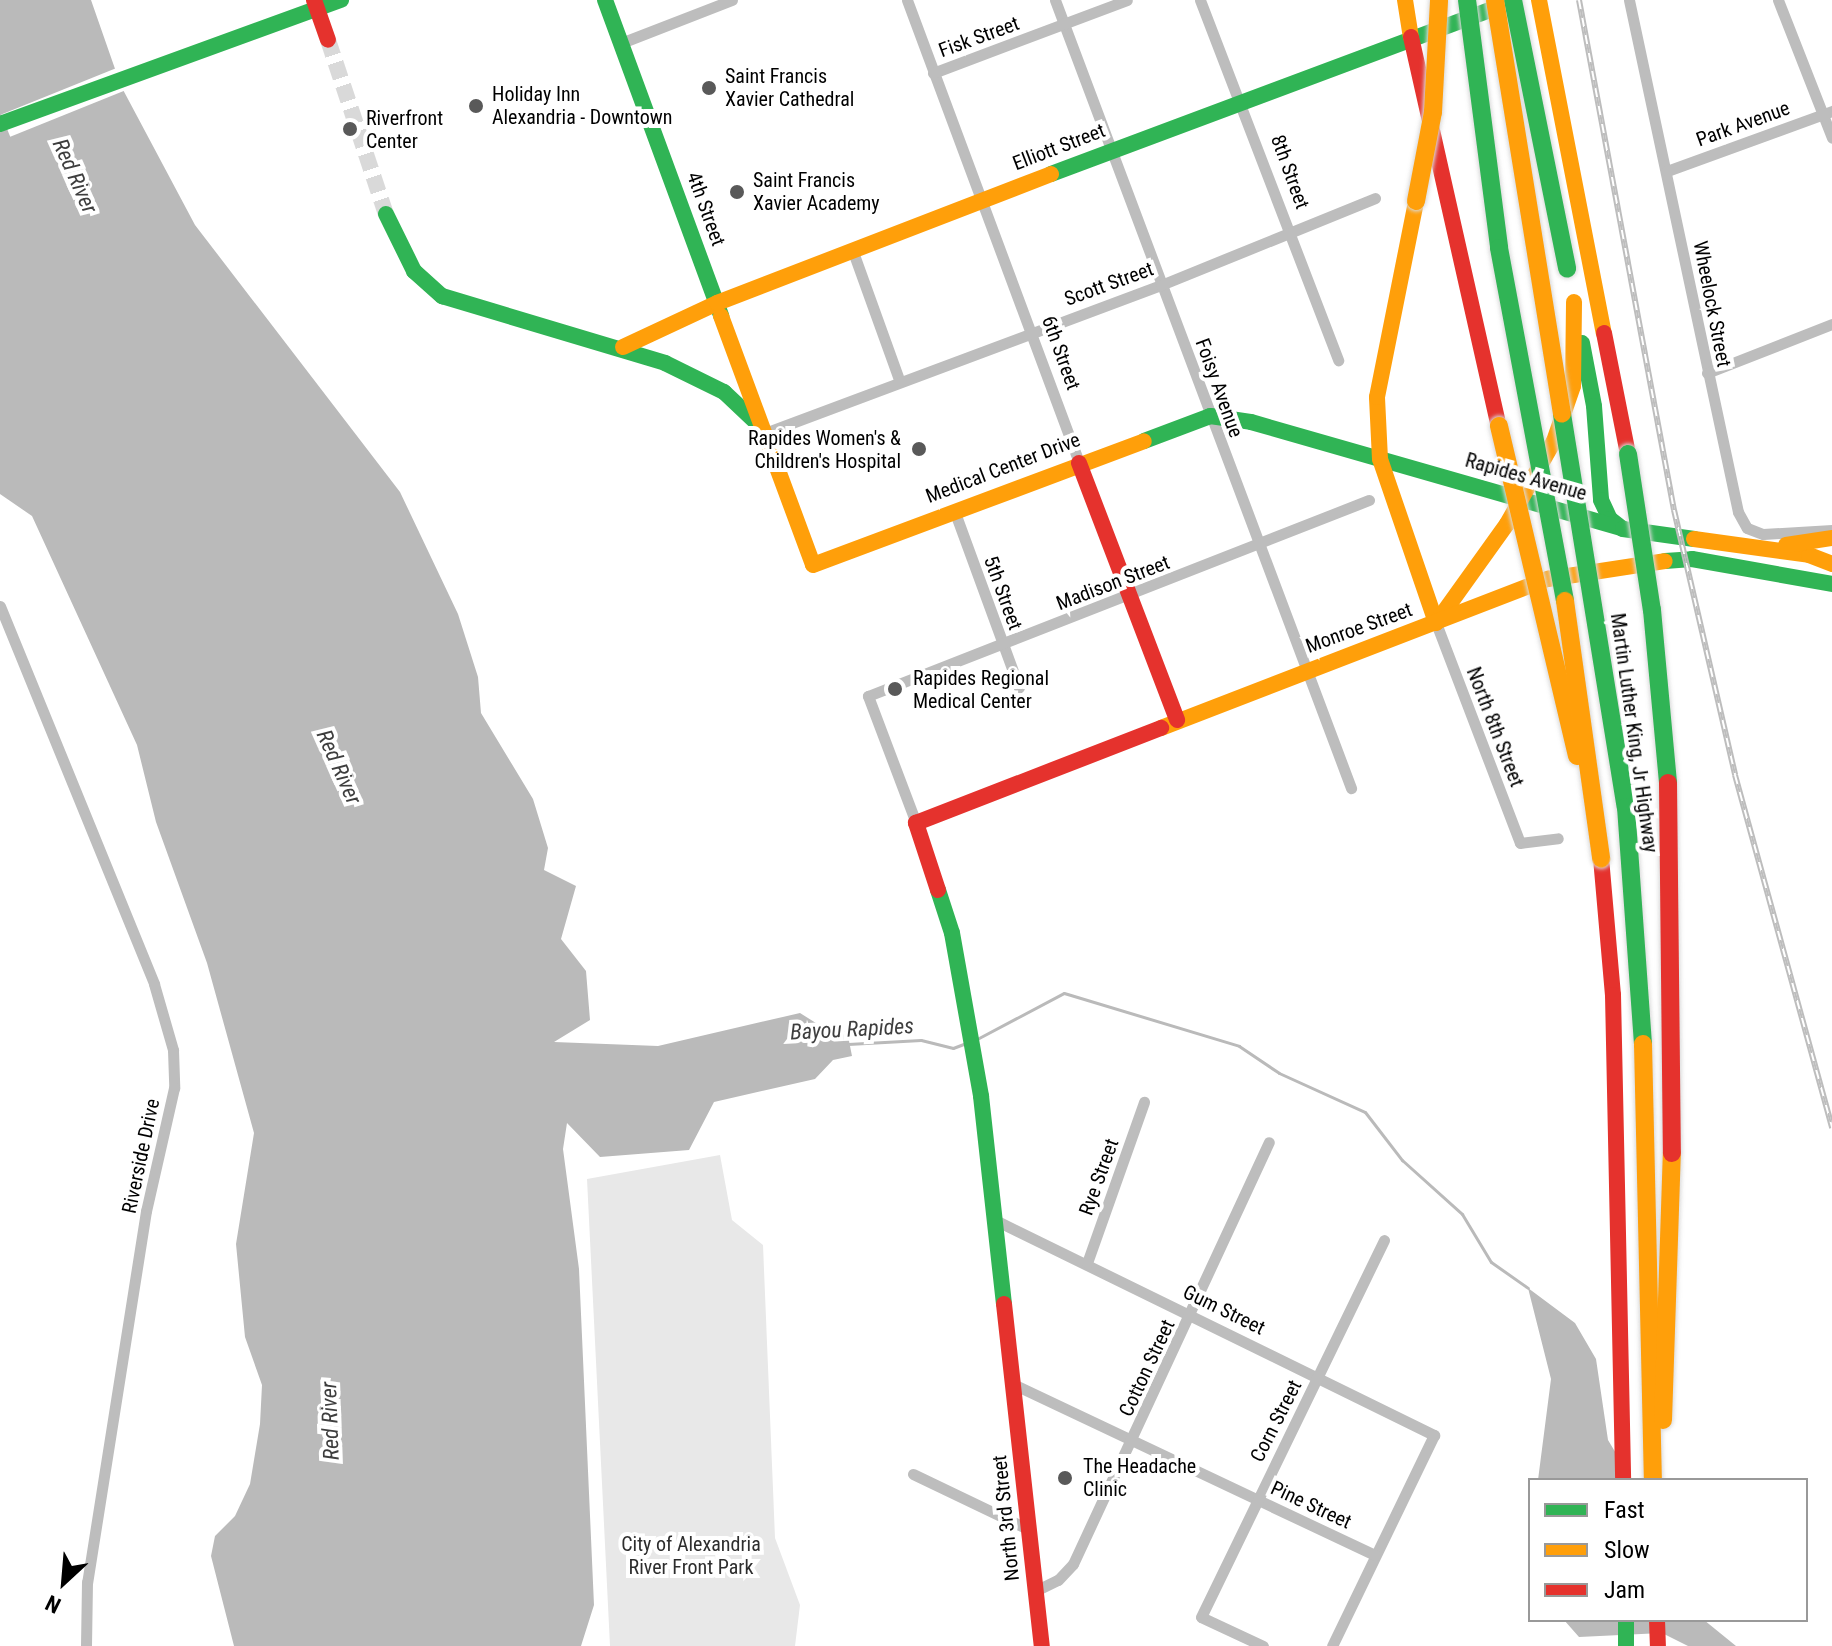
<!DOCTYPE html>
<style>
body{margin:0}
#map{position:relative;width:1832px;height:1646px;overflow:hidden;background:#fff;font-family:"Roboto Condensed",sans-serif}
div>[style]{position:absolute}
.green>*{inset:0;background:#e8e8e8}
.water>*{inset:0;background:#bababa}
.pier>*{inset:0;background:#fff;transform-origin:0 0}
.stream>*{height:3px;margin:-1.5px;padding:0 1.5px;transform-origin:1.5px;border-radius:1.5px;background:#bababa}
.secondary-tunnel>*{height:16px;margin-top:-8px;transform-origin:0;background:repeating-linear-gradient(90deg,#d9d9d9 0 16px,transparent 0 24px)}
.street>*{height:11px;margin:-5.5px;padding:0 5.5px;transform-origin:5.5px;border-radius:5.5px;background:#bdbdbd}
.fast>*{height:16px;margin:-8px;padding:0 8px;transform-origin:8px;border-radius:8px;background:#30b455}
.slow>*{height:16px;margin:-8px;padding:0 8px;transform-origin:8px;border-radius:8px;background:#ff9f0a}
.jam>*{height:16px;margin:-8px;padding:0 8px;transform-origin:8px;border-radius:8px;background:#e5322d}
.rail>*{height:6px;margin-top:-3px;transform-origin:0;background:repeating-linear-gradient(90deg,#fff 0 9px,#bdbdbd 0 18px);box-sizing:border-box;border-block:2px solid #bdbdbd}
.bridges{filter:drop-shadow(0 0 2px #dbdbdb) drop-shadow(0 0 2px #dbdbdb)}
.fast-bridge>*{height:18px;margin:-9px;padding:0 9px;transform-origin:9px;border-radius:9px;background:#30b455}
.slow-bridge>*{height:18px;margin:-9px;padding:0 9px;transform-origin:9px;border-radius:9px;background:#ff9f0a}
.jam-bridge>*{height:18px;margin:-9px;padding:0 9px;transform-origin:9px;border-radius:9px;background:#e5322d}
.dots>*{width:22px;height:22px;translate:-50% -50%;box-sizing:border-box;border:4px solid #fff;border-radius:50%}
span{translate:-50% -50%;white-space:nowrap;text-align:center;line-height:1.15;-webkit-text-stroke:8px #fff;paint-order:stroke}
.street-label{font-size:20px;color:#000}
.poi-label{font-size:20px;color:#000}
.left{translate:0 -50%;text-align:left}
.right{translate:-100% -50%;text-align:right}
.park-label{font-size:20px;color:#2d2d2d}
.water-label{font-size:22px;color:#3e3e3e;font-style:italic}
.legend{position:absolute;left:1528px;top:1478px;width:280px;height:144px;box-sizing:border-box;background:#fff;border:2px solid #999;margin:0;padding:10px 14px;list-style:none;font-size:24px;color:#000}
.legend li{display:flex;align-items:center;gap:16px;height:40px}
.legend b{width:40px;border:2px solid #999}
.north{position:absolute;left:24px;top:1542px;width:80px;height:80px;-webkit-text-stroke:6px #fff;paint-order:stroke;rotate:206deg;font-size:22px;font-weight:700;line-height:32px;text-align:center;color:#000}
.north::after{content:'';display:block;margin:auto;width:28px;height:36px;background:#000;clip-path:polygon(50% 0,100% 100%,50% 72%,0 100%)}
</style>
<div id="map">
<div class="green">
<i style="clip-path:polygon(720px 1155px,732px 1220px,763px 1245px,775px 1538px,800px 1605px,795px 1646px,610px 1646px,587px 1179px)"></i>
</div>
<div class="water">
<i style="clip-path:polygon(0 0,91px 0,121px 86px,195px 225px,400px 492px,458px 614px,478px 677px,481px 713px,533px 799px,548px 848px,544px 870px,576px 886px,561px 939px,586px 971px,590px 1020px,554px 1042px,658px 1046px,800px 1013px,827px 1030px,847px 1031px,852px 1056px,833px 1060px,815px 1079px,714px 1102px,689px 1150px,600px 1157px,567px 1123px,563px 1149px,579px 1269px,594px 1605px,581px 1646px,234px 1646px,211px 1556px,215px 1536px,235px 1516px,250px 1484px,260px 1424px,262px 1385px,245px 1337px,236px 1244px,254px 1133px,207px 963px,156px 822px,137px 745px,32px 516px,0 494px)"></i>
<i style="clip-path:polygon(1528px 1288px,1575px 1323px,1596px 1359px,1608px 1440px,1632px 1480px,1538px 1480px,1551px 1379px)"></i>
<i style="clip-path:polygon(1564px 1620px,1704px 1620px,1736px 1646px,1688px 1646px,1662px 1633px,1579px 1637px)"></i>
</div>
<div class="pier">
<i style="left:119px;top:67px;width:24px;height:127px;rotate:68deg"></i>
</div>
<div class="stream">
<i style="left:977px;top:1039px;width:98px;rotate:-27.9deg"></i>
<i style="left:1064px;top:993px;width:183px;rotate:16.8deg"></i>
<i style="left:1239px;top:1046px;width:48px;rotate:34deg"></i>
<i style="left:1279px;top:1073px;width:94px;rotate:24.4deg"></i>
<i style="left:1365px;top:1112px;width:61px;rotate:52.4deg"></i>
<i style="left:1402px;top:1160px;width:81px;rotate:42deg"></i>
<i style="left:1462px;top:1214px;width:56px;rotate:58.9deg"></i>
<i style="left:1491px;top:1262px;width:45px;rotate:35.1deg"></i>
<i style="left:848px;top:1044px;width:73px;rotate:-3.1deg"></i>
<i style="left:921px;top:1040px;width:33px;rotate:14deg"></i>
<i style="left:953px;top:1048px;width:14px;rotate:-21deg"></i>
</div>
<div class="secondary-tunnel">
<i style="left:328px;top:40px;width:183px;rotate:71.6deg"></i>
</div>
<div class="street">
<i style="left:907px;top:0;width:494px;rotate:69.6deg"></i>
<i style="left:1055px;top:0;width:842px;rotate:69.41deg"></i>
<i style="left:1200px;top:0;width:386px;rotate:69deg"></i>
<i style="left:1629px;top:0;width:523px;rotate:77.98deg"></i>
<i style="left:1738px;top:512px;width:18px;rotate:61deg"></i>
<i style="left:1747px;top:528px;width:17px;rotate:21deg"></i>
<i style="left:1763px;top:534px;width:69px;rotate:-3.3deg"></i>
<i style="left:1778px;top:0;width:148px;rotate:68.6deg"></i>
<i style="left:621px;top:43px;width:119px;rotate:-21.2deg"></i>
<i style="left:933px;top:73px;width:207px;rotate:-20.6deg"></i>
<i style="left:1667px;top:171px;width:176px;rotate:-20deg"></i>
<i style="left:852px;top:249px;width:141px;rotate:70.2deg"></i>
<i style="left:1707px;top:373px;width:134px;rotate:-21.4deg"></i>
<i style="left:765px;top:433px;width:423px;rotate:-20.5deg"></i>
<i style="left:1161px;top:285px;width:231px;rotate:-22.1deg"></i>
<i style="left:954px;top:510px;width:189px;rotate:69.9deg"></i>
<i style="left:0;top:606px;width:408px;rotate:67.8deg"></i>
<i style="left:154px;top:984px;width:69px;rotate:73.9deg"></i>
<i style="left:173px;top:1050px;width:38px;rotate:88deg"></i>
<i style="left:174px;top:1088px;width:126px;rotate:102.8deg"></i>
<i style="left:146px;top:1211px;width:376px;rotate:99deg"></i>
<i style="left:87px;top:1582px;width:64px;rotate:90.9deg"></i>
<i style="left:1436px;top:623px;width:235px;rotate:69.1deg"></i>
<i style="left:1520px;top:843px;width:38px;rotate:-7deg"></i>
<i style="left:916px;top:823px;width:136px;rotate:-110.7deg"></i>
<i style="left:868px;top:696px;width:538px;rotate:-21.37deg"></i>
<i style="left:997px;top:1221px;width:487px;rotate:26.1deg"></i>
<i style="left:1434px;top:1435px;width:234px;rotate:115.8deg"></i>
<i style="left:1087px;top:1263px;width:171px;rotate:-70.5deg"></i>
<i style="left:1015px;top:1385px;width:398px;rotate:25.3deg"></i>
<i style="left:913px;top:1474px;width:127px;rotate:25.6deg"></i>
<i style="left:1035px;top:1591px;width:25px;rotate:-26deg"></i>
<i style="left:1058px;top:1580px;width:22px;rotate:-47deg"></i>
<i style="left:1073px;top:1564px;width:465px;rotate:-65.1deg"></i>
<i style="left:1263px;top:1646px;width:68px;rotate:-154.9deg"></i>
<i style="left:1201px;top:1617px;width:419px;rotate:-64.1deg"></i>
</div>
<div class="fast">
<i style="left:605px;top:0;width:337px;rotate:69.8deg"></i>
<i style="left:0;top:124px;width:363px;rotate:-20deg"></i>
<i style="left:1051px;top:174px;width:485px;rotate:-20.5deg"></i>
<i style="left:386px;top:214px;width:64px;rotate:63.8deg"></i>
<i style="left:414px;top:271px;width:38px;rotate:42deg"></i>
<i style="left:442px;top:296px;width:233px;rotate:16.7deg"></i>
<i style="left:665px;top:363px;width:66px;rotate:26.2deg"></i>
<i style="left:724px;top:392px;width:48px;rotate:43.3deg"></i>
<i style="left:1582px;top:343px;width:64px;rotate:79.2deg"></i>
<i style="left:1594px;top:406px;width:94px;rotate:85.7deg"></i>
<i style="left:1601px;top:500px;width:21px;rotate:65deg"></i>
<i style="left:1610px;top:519px;width:16px;rotate:38deg"></i>
<i style="left:1144px;top:441px;width:71px;rotate:-20.7deg"></i>
<i style="left:1210px;top:416px;width:41px;rotate:8.3deg"></i>
<i style="left:1251px;top:422px;width:387px;rotate:16deg"></i>
<i style="left:1623px;top:529px;width:72px;rotate:8deg"></i>
<i style="left:1665px;top:561px;width:27px;rotate:-4deg"></i>
<i style="left:1692px;top:559px;width:142px;rotate:10.1deg"></i>
<i style="left:938px;top:890px;width:45px;rotate:72deg"></i>
<i style="left:952px;top:933px;width:166px;rotate:79.9deg"></i>
<i style="left:981px;top:1096px;width:209px;rotate:83.7deg"></i>
<i style="left:1626px;top:1620px;width:26px;rotate:90deg"></i>
</div>
<div class="slow">
<i style="left:1405px;top:0;width:37px;rotate:81deg"></i>
<i style="left:1539px;top:0;width:339px;rotate:79deg"></i>
<i style="left:721px;top:316px;width:265px;rotate:69.7deg"></i>
<i style="left:813px;top:565px;width:353px;rotate:-20.5deg"></i>
<i style="left:623px;top:347px;width:104px;rotate:-25.1deg"></i>
<i style="left:717px;top:303px;width:358px;rotate:-21.1deg"></i>
<i style="left:1380px;top:459px;width:173px;rotate:71.1deg"></i>
<i style="left:1380px;top:459px;width:62px;rotate:-92.8deg"></i>
<i style="left:1377px;top:397px;width:200px;rotate:-78.7deg"></i>
<i style="left:1694px;top:539px;width:116px;rotate:7.9deg"></i>
<i style="left:1809px;top:555px;width:25px;rotate:21deg"></i>
<i style="left:1786px;top:545px;width:47px;rotate:-8.7deg"></i>
<i style="left:1436px;top:623px;width:122px;rotate:-54.4deg"></i>
<i style="left:1507px;top:524px;width:95px;rotate:-60.5deg"></i>
<i style="left:1554px;top:441px;width:58px;rotate:-70.9deg"></i>
<i style="left:1573px;top:386px;width:84px;rotate:-89.3deg"></i>
<i style="left:1161px;top:728px;width:415px;rotate:-21.1deg"></i>
<i style="left:1548px;top:579px;width:118px;rotate:-8.7deg"></i>
</div>
<div class="jam">
<i style="left:314px;top:0;width:42px;rotate:70.7deg"></i>
<i style="left:1411px;top:37px;width:399px;rotate:77.3deg"></i>
<i style="left:1604px;top:333px;width:123px;rotate:78.8deg"></i>
<i style="left:1079px;top:463px;width:275px;rotate:69.1deg"></i>
<i style="left:1601px;top:858px;width:138px;rotate:85deg"></i>
<i style="left:1613px;top:995px;width:485px;rotate:88.8deg"></i>
<i style="left:938px;top:890px;width:71px;rotate:-108.2deg"></i>
<i style="left:916px;top:823px;width:263px;rotate:-21.2deg"></i>
<i style="left:1004px;top:1304px;width:344px;rotate:83.7deg"></i>
<i style="left:1657px;top:1620px;width:26px;rotate:88deg"></i>
</div>
<div class="rail">
<i style="left:1579px;top:0;width:519px;rotate:79.45deg"></i>
<i style="left:1674px;top:510px;width:272px;rotate:77deg"></i>
<i style="left:1735px;top:775px;width:366px;rotate:74.6deg"></i>
</div>
<div class="bridges">
<div class="fast-bridge">
<i style="left:1467px;top:0;width:250px;rotate:82.6deg"></i>
<i style="left:1499px;top:248px;width:359px;rotate:79.4deg"></i>
<i style="left:1513px;top:0;width:274px;rotate:78.6deg"></i>
<i style="left:1562px;top:414px;width:398px;rotate:80.8deg"></i>
<i style="left:1626px;top:807px;width:238px;rotate:85.9deg"></i>
<i style="left:1628px;top:454px;width:158px;rotate:81.3deg"></i>
<i style="left:1652px;top:610px;width:174px;rotate:84.7deg"></i>
</div>
<div class="slow-bridge">
<i style="left:1495px;top:0;width:419px;rotate:80.8deg"></i>
<i style="left:1416px;top:201px;width:91px;rotate:-79.2deg"></i>
<i style="left:1433px;top:112px;width:112px;rotate:-86.9deg"></i>
<i style="left:1499px;top:426px;width:339px;rotate:76.7deg"></i>
<i style="left:1565px;top:601px;width:260px;rotate:82deg"></i>
<i style="left:1643px;top:1044px;width:436px;rotate:88.7deg"></i>
<i style="left:1663px;top:1420px;width:267px;rotate:-88.1deg"></i>
</div>
<div class="jam-bridge">
<i style="left:1668px;top:783px;width:370px;rotate:89.4deg"></i>
</div>
</div>
<div class="dots">
<i style="left:709px;top:88px;background:#595959"></i>
<i style="left:476px;top:106px;background:#595959"></i>
<i style="left:350px;top:129px;background:#595959"></i>
<i style="left:737px;top:192px;background:#595959"></i>
<i style="left:919px;top:449px;background:#595959"></i>
<i style="left:895px;top:689px;background:#595959"></i>
<i style="left:1065px;top:1478px;background:#595959"></i>
</div>
<div class="street-label">
<span style="left:979px;top:37px;rotate:-20deg">Fisk Street</span>
<span style="left:1743px;top:124px;rotate:-20deg">Park Avenue</span>
<span style="left:1059px;top:147px;rotate:-21deg">Elliott Street</span>
<span style="left:1290px;top:172px;rotate:70deg">8th Street</span>
<span style="left:706px;top:209px;rotate:70deg">4th Street</span>
<span style="left:1109px;top:284px;rotate:-20deg">Scott Street</span>
<span style="left:1712px;top:304px;rotate:79deg">Wheelock Street</span>
<span style="left:1061px;top:353px;rotate:70deg">6th Street</span>
<span style="left:1219px;top:388px;rotate:70deg">Foisy Avenue</span>
<span style="left:1003px;top:468px;rotate:-21deg">Medical Center Drive</span>
<span style="left:1526px;top:477px;rotate:16deg">Rapides Avenue</span>
<span style="left:1113px;top:583px;rotate:-21deg">Madison Street</span>
<span style="left:1003px;top:593px;rotate:70deg">5th Street</span>
<span style="left:1359px;top:628px;rotate:-20deg">Monroe Street</span>
<span style="left:1495px;top:727px;rotate:69deg">North 8th Street</span>
<span style="left:1634px;top:733px;rotate:82deg">Martin Luther King, Jr Highway</span>
<span style="left:141px;top:1156px;rotate:-78deg">Riverside Drive</span>
<span style="left:1099px;top:1177px;rotate:-70deg">Rye Street</span>
<span style="left:1224px;top:1310px;rotate:26deg">Gum Street</span>
<span style="left:1147px;top:1368px;rotate:-65deg">Cotton Street</span>
<span style="left:1276px;top:1421px;rotate:-63deg">Corn Street</span>
<span style="left:1311px;top:1505px;rotate:25deg">Pine Street</span>
<span style="left:1006px;top:1518px;rotate:-96deg">North 3rd Street</span>
</div>
<div class="poi-label">
<span class="left" style="left:725px;top:88px">Saint Francis<br>Xavier Cathedral</span>
<span class="left" style="left:492px;top:106px">Holiday Inn<br>Alexandria - Downtown</span>
<span class="left" style="left:366px;top:130px">Riverfront<br>Center</span>
<span class="left" style="left:753px;top:192px">Saint Francis<br>Xavier Academy</span>
<span class="right" style="left:901px;top:450px">Rapides Women's &amp;<br>Children's Hospital</span>
<span class="left" style="left:913px;top:690px">Rapides Regional<br>Medical Center</span>
<span class="left" style="left:1083px;top:1478px">The Headache<br>Clinic</span>
</div>
<div class="park-label">
<span style="left:691px;top:1556px">City of Alexandria<br>River Front Park</span>
</div>
<div class="water-label">
<span style="left:75px;top:176px;rotate:66deg">Red River</span>
<span style="left:339px;top:767px;rotate:66deg">Red River</span>
<span style="left:852px;top:1029px;rotate:-3deg">Bayou Rapides</span>
<span style="left:330px;top:1421px;rotate:-92deg">Red River</span>
</div>
<ul class="legend">
<li><b style="height:10px;background:#30b455"></b>Fast</li>
<li><b style="height:10px;background:#ff9f0a"></b>Slow</li>
<li><b style="height:10px;background:#e5322d"></b>Jam</li>
</ul>
<div class="north">N</div>
</div>
